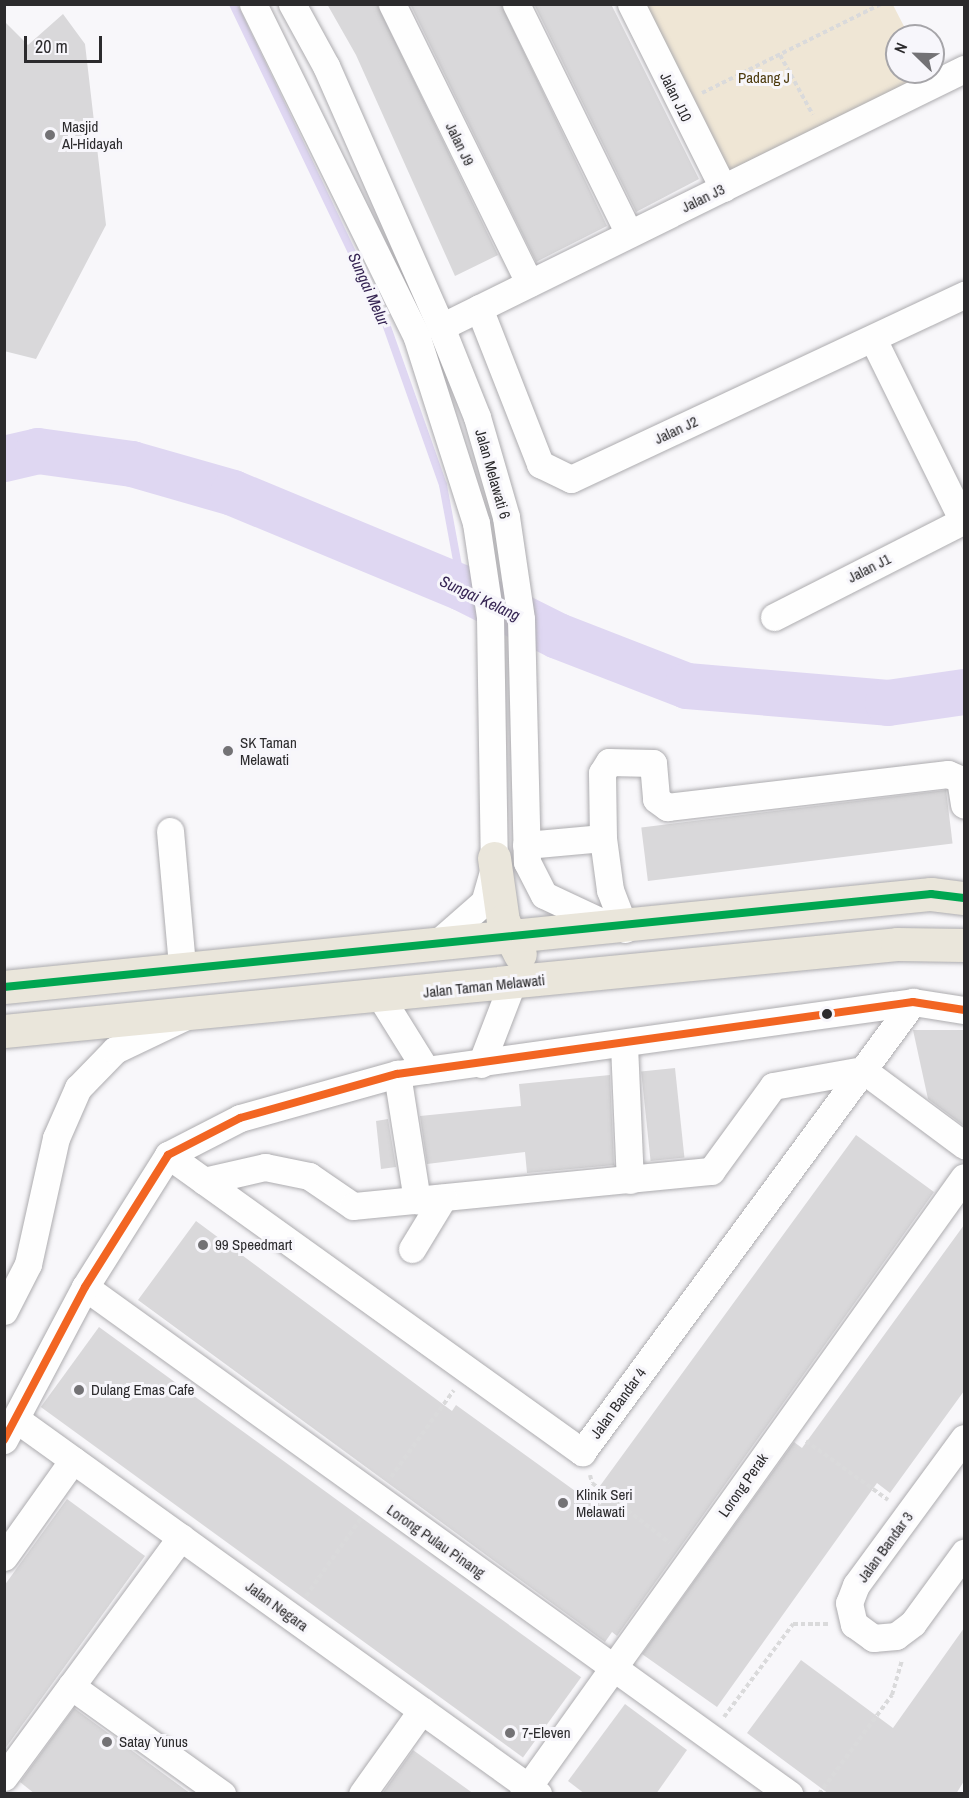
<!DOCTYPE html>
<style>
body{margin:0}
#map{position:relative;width:969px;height:1798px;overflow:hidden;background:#f8f7fa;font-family:"Archivo Narrow",sans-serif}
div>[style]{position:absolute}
.green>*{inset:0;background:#efe6d5}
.stream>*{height:8px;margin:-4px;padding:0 4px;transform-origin:4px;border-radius:4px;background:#dfd7f2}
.river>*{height:46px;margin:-23px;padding:0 23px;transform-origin:23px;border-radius:23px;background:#dfd7f2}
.building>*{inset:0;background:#d9d8da;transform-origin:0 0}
.path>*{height:4px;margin-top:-2px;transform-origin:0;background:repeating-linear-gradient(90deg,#dadadb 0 4.5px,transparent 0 7.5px)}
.roads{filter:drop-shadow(0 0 2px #adacaf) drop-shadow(0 0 2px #adacaf)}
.minor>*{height:27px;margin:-13.5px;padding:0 13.5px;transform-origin:13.5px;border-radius:13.5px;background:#fefefe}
.major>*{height:33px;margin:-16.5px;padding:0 16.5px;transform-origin:16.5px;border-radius:16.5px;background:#eae6db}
.bus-1>*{height:8px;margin:-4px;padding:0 4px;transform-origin:4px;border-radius:4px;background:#00a651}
.bus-2>*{height:8px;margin:-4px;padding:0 4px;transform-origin:4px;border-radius:4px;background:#f26522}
.dots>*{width:16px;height:16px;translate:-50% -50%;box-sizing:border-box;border:3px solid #f7f6fb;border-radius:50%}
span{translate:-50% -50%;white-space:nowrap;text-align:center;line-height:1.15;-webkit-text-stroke:6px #f7f6fb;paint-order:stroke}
.park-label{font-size:15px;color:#4d3b0e}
.street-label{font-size:15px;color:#2c2b2d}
.poi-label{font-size:15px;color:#2c2b2d}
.left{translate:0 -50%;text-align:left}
.water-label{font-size:16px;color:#362553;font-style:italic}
.frame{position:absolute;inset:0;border:6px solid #2c2b2d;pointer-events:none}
.north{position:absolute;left:885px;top:24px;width:60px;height:60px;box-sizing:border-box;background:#f7f6fb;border:2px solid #a6a5a9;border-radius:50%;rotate:293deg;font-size:16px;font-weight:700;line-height:24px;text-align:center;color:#2c2b2d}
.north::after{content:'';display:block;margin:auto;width:21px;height:27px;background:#737275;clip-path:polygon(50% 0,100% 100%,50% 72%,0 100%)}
.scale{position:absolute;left:24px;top:36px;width:78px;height:27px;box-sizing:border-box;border:3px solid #2c2b2d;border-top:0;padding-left:8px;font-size:18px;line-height:21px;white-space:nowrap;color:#2c2b2d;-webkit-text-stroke:4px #f7f6fb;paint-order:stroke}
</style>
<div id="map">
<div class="green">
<i style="clip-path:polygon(644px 5px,893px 5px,909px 36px,897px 36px,897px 72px,927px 72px,929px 77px,730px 178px)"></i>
</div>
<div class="stream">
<i style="left:233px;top:4px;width:355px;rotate:64.4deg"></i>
<i style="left:386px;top:324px;width:171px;rotate:70.5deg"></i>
<i style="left:443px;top:485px;width:105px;rotate:79.5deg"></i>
</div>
<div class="river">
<i style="left:4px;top:459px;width:35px;rotate:-13deg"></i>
<i style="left:38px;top:451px;width:95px;rotate:7.9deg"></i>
<i style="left:132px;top:464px;width:105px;rotate:16deg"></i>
<i style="left:233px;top:493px;width:248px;rotate:22.5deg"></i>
<i style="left:462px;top:588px;width:107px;rotate:26.6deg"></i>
<i style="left:558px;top:636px;width:138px;rotate:21.2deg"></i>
<i style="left:687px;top:686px;width:202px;rotate:4.8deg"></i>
<i style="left:888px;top:703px;width:77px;rotate:-8.2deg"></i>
</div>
<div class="building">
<i style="clip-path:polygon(327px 4px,377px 4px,498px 255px,455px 276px,356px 55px)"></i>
<i style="clip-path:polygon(410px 4px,501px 4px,607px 226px,536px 262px)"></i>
<i style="clip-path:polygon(534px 4px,611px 4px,699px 179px,636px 212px)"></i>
<i style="clip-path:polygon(63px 14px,85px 44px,106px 225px,36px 359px,4px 351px,4px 21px,28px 45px)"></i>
<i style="left:946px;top:790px;width:54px;height:307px;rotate:83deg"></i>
<i style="clip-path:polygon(913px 1030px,964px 1030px,964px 1126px,928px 1099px)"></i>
<i style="left:675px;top:1068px;width:90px;height:34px;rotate:84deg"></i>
<i style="clip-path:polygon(610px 1075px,614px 1165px,527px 1173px,525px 1152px,427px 1164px,420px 1116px,521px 1106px,519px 1084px)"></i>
<i style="clip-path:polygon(388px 1119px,396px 1167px,381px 1169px,376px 1121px)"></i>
<i style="clip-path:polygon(856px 1135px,934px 1192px,617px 1636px,612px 1632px,605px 1642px,138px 1300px,196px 1221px,452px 1411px,456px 1405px,589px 1501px)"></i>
<i style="clip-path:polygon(964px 1225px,964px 1391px,890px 1493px,877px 1483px,717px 1707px,642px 1654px,794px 1442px,802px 1448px)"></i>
<i style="left:99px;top:1327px;width:596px;height:99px;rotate:36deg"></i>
<i style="clip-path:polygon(67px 1499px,145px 1556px,4px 1750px,4px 1586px)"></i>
<i style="clip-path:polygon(964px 1628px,964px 1781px,956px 1794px,829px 1794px,747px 1733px,801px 1660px,893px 1728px)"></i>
<i style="clip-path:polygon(625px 1704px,687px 1750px,656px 1794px,585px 1794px,568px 1781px)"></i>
<i style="clip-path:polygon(74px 1708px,191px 1794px,35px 1794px,20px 1782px)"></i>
<i style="clip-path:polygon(413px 1750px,474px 1794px,382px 1794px)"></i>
</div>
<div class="path">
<i style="left:780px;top:55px;width:68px;rotate:61.2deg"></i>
<i style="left:702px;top:93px;width:200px;rotate:-26.4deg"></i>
<i style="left:806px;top:1441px;width:101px;rotate:35.7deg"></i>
<i style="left:590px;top:1475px;width:8px;rotate:76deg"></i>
<i style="left:592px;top:1483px;width:98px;rotate:37.6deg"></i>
<i style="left:391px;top:1477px;width:107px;rotate:-54.1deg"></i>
<i style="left:306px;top:1596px;width:97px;rotate:-54.7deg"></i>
<i style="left:724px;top:1717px;width:116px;rotate:-53.4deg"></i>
<i style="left:793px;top:1624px;width:36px"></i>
<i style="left:819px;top:1794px;width:123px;rotate:-53.6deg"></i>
<i style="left:892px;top:1695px;width:35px;rotate:-74deg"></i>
</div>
<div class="roads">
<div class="minor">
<i style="left:253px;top:4px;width:372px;rotate:63.8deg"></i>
<i style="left:417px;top:338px;width:194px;rotate:72.3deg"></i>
<i style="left:476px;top:523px;width:95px;rotate:81.5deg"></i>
<i style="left:490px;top:617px;width:251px;rotate:89.1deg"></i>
<i style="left:494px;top:868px;width:35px;rotate:106deg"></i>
<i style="left:484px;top:902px;width:64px;rotate:138.8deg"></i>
<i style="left:292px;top:4px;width:71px;rotate:61.3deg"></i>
<i style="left:326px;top:66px;width:285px;rotate:66.2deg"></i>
<i style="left:441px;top:327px;width:97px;rotate:68.2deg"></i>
<i style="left:477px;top:417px;width:104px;rotate:73.8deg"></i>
<i style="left:506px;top:517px;width:103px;rotate:81.6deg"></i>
<i style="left:521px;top:619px;width:243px;rotate:88.6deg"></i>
<i style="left:527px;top:862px;width:37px;rotate:63deg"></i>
<i style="left:544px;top:895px;width:73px;rotate:25.2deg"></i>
<i style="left:392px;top:4px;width:311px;rotate:63.8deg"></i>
<i style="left:516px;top:4px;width:256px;rotate:63.8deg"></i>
<i style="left:631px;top:4px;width:206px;rotate:63.4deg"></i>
<i style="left:479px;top:308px;width:168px;rotate:68.6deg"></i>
<i style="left:540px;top:464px;width:34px;rotate:26deg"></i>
<i style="left:571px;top:479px;width:434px;rotate:-25.1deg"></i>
<i style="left:441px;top:327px;width:583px;rotate:-26.26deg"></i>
<i style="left:873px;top:339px;width:203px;rotate:63.7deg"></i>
<i style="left:774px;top:617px;width:213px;rotate:-27deg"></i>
<i style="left:170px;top:831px;width:136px;rotate:84.9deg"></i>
<i style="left:526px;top:845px;width:77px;rotate:-5.2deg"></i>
<i style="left:625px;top:929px;width:42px;rotate:-111deg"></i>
<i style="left:610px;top:890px;width:52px;rotate:-97.7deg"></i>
<i style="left:603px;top:838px;width:65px;rotate:-90.9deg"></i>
<i style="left:602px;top:773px;width:13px;rotate:-58deg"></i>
<i style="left:609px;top:762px;width:44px;rotate:1.3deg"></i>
<i style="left:653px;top:763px;width:36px;rotate:85deg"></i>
<i style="left:656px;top:799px;width:14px;rotate:36deg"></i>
<i style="left:667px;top:807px;width:283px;rotate:-6.7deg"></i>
<i style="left:948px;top:774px;width:13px;rotate:23deg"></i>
<i style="left:960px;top:779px;width:26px;rotate:81deg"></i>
<i style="left:380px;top:996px;width:87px;rotate:58.1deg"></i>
<i style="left:624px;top:1045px;width:135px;rotate:87.5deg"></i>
<i style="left:481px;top:1064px;width:89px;rotate:-68.9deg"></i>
<i style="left:397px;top:1074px;width:128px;rotate:81deg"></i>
<i style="left:168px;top:1155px;width:510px;rotate:35.66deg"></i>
<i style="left:582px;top:1452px;width:559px;rotate:-53.66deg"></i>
<i style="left:204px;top:1181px;width:63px;rotate:-12.9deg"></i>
<i style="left:265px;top:1167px;width:45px;rotate:11.6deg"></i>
<i style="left:309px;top:1176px;width:53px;rotate:34.3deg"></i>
<i style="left:353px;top:1206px;width:360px;rotate:-5.6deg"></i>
<i style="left:711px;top:1171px;width:105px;rotate:-53.9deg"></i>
<i style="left:773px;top:1086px;width:91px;rotate:-10.1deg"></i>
<i style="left:863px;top:1070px;width:126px;rotate:36.6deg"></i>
<i style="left:412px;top:1249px;width:60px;rotate:-58.7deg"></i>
<i style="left:85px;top:1287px;width:868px;rotate:35.76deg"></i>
<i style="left:4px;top:1311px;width:53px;rotate:-62.9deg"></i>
<i style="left:28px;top:1264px;width:129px;rotate:-77.5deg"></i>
<i style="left:56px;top:1138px;width:55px;rotate:-66.3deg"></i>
<i style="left:78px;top:1088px;width:53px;rotate:-45.8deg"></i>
<i style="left:115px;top:1050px;width:74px;rotate:-25.5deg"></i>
<i style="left:16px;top:1419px;width:643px;rotate:35.69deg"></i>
<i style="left:964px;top:1438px;width:182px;rotate:126.3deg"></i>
<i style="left:856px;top:1585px;width:19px;rotate:111deg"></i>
<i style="left:849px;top:1603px;width:22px;rotate:77deg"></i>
<i style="left:854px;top:1624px;width:24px;rotate:36deg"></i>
<i style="left:873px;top:1638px;width:23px;rotate:-5deg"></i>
<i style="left:896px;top:1636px;width:21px;rotate:-37deg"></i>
<i style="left:913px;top:1623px;width:87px;rotate:-53.9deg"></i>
<i style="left:4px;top:1440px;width:173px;rotate:-62.1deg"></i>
<i style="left:85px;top:1287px;width:156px;rotate:-57.8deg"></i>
<i style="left:168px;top:1155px;width:81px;rotate:-27.2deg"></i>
<i style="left:240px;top:1118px;width:163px;rotate:-15.7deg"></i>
<i style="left:397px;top:1074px;width:521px;rotate:-7.94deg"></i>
<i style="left:913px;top:1002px;width:52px;rotate:8.9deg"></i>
<i style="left:181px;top:1537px;width:185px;rotate:126.4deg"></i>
<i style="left:71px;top:1686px;width:186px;rotate:35.6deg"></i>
<i style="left:4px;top:1557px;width:119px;rotate:-54.6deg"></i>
<i style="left:4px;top:1777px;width:113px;rotate:-53.6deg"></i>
<i style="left:362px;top:1794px;width:103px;rotate:-54.5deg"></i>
<i style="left:523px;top:1794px;width:758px;rotate:-54.44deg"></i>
</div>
<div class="major">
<i style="left:494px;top:858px;width:64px;rotate:81.9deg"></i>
<i style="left:503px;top:921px;width:37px;rotate:63deg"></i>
<i style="left:4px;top:987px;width:932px;rotate:-5.73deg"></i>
<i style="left:931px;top:894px;width:33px;rotate:7deg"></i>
<i style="left:4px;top:1031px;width:897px;rotate:-5.56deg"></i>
<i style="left:897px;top:944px;width:67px;rotate:0.9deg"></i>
</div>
</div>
<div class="bus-1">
<i style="left:4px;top:987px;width:932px;rotate:-5.73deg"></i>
<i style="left:931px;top:894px;width:33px;rotate:7deg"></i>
</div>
<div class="bus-2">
<i style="left:4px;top:1440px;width:173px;rotate:-62.1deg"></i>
<i style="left:85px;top:1287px;width:156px;rotate:-57.8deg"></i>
<i style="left:168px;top:1155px;width:81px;rotate:-27.2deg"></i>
<i style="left:240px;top:1118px;width:163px;rotate:-15.7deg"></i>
<i style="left:397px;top:1074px;width:521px;rotate:-7.94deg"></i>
<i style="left:913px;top:1002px;width:52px;rotate:8.9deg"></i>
</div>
<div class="dots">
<i style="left:50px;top:135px;background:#737275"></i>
<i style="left:228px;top:751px;background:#737275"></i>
<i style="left:827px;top:1014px;background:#2c2b2d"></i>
<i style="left:203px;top:1245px;background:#737275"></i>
<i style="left:79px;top:1390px;background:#737275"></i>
<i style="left:563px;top:1503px;background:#737275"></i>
<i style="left:510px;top:1733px;background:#737275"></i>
<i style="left:107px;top:1742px;background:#737275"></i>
</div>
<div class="park-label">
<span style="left:764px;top:78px">Padang J</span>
</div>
<div class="street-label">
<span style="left:676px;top:97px;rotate:64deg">Jalan J10</span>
<span style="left:460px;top:144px;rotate:64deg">Jalan J9</span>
<span style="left:703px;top:198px;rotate:-26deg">Jalan J3</span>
<span style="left:676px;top:430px;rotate:-25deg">Jalan J2</span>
<span style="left:493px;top:474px;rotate:74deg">Jalan Melawati 6</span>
<span style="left:869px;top:568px;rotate:-27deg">Jalan J1</span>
<span style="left:484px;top:986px;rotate:-6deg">Jalan Taman Melawati</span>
<span style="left:618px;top:1403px;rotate:-54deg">Jalan Bandar 4</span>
<span style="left:743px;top:1485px;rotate:-55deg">Lorong Perak</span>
<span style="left:436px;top:1541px;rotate:35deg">Lorong Pulau Pinang</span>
<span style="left:885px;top:1547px;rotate:-54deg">Jalan Bandar 3</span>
<span style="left:277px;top:1606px;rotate:36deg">Jalan Negara</span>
</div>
<div class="poi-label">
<span class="left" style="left:62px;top:135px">Masjid<br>Al-Hidayah</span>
<span class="left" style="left:240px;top:751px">SK Taman<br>Melawati</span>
<span class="left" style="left:215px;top:1245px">99 Speedmart</span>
<span class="left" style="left:91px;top:1390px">Dulang Emas Cafe</span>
<span class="left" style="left:576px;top:1503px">Klinik Seri<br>Melawati</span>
<span class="left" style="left:522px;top:1733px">7-Eleven</span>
<span class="left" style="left:119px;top:1742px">Satay Yunus</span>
</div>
<div class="water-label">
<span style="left:369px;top:289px;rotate:66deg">Sungai Melur</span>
<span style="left:480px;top:598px;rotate:25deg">Sungai Kelang</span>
</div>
<div class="frame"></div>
<div class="north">N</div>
<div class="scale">20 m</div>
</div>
